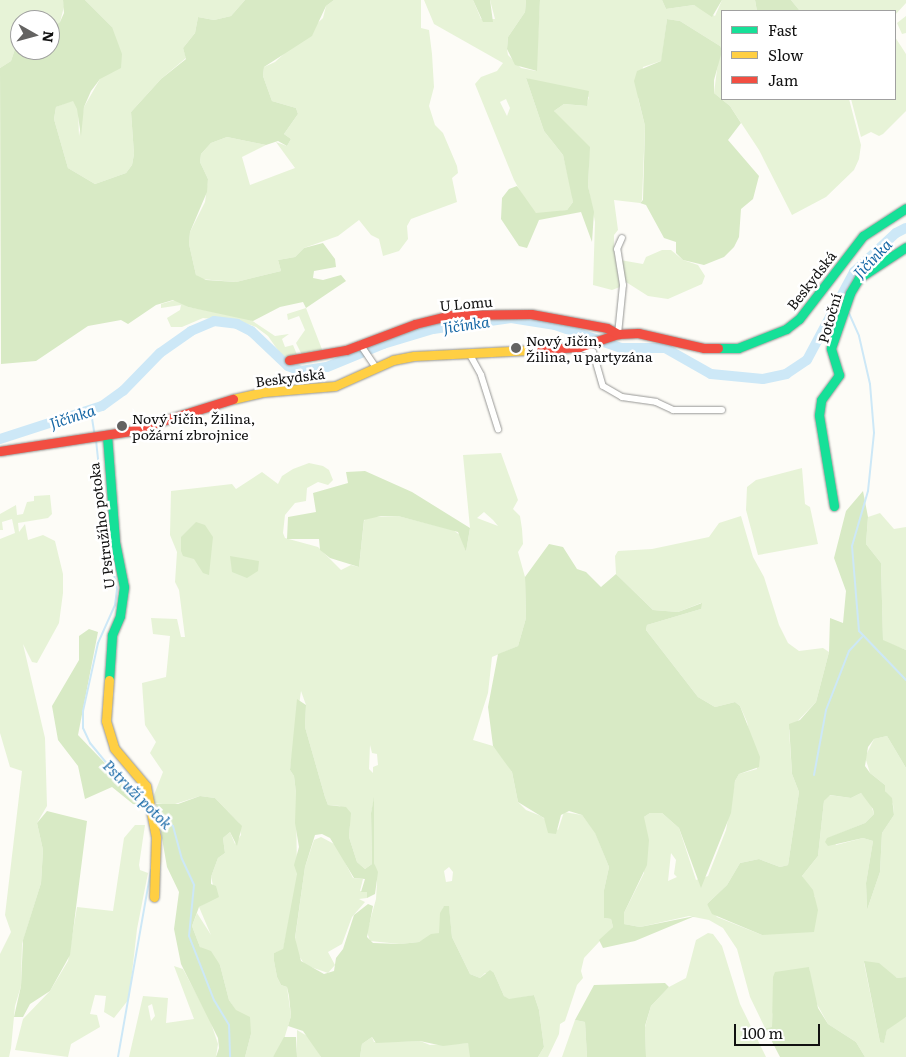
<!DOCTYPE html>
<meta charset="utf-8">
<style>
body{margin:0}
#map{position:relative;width:906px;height:1057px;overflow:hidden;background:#fdfcf7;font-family:Literata,serif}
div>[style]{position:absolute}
.green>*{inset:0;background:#e7f3d7}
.forest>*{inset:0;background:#d8eac5}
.stream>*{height:2px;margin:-1px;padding:0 1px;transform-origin:1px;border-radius:1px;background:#cde8f7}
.river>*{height:10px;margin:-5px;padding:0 5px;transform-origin:5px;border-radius:5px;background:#cde8f7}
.roads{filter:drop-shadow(0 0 1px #979795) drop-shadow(0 0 1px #979795)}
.street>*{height:6px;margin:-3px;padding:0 3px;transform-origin:3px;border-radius:3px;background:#fffffe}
.fast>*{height:9px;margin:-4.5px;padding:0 4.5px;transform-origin:4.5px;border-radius:4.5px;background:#16e098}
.slow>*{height:9px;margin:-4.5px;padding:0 4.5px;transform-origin:4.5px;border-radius:4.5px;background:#ffcf43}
.jam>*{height:9px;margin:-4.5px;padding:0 4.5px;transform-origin:4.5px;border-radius:4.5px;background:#f24e42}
.dots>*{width:14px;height:14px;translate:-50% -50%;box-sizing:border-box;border:2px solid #fff;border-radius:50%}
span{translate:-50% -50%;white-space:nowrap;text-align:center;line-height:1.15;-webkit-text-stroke:5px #fff;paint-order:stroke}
.street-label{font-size:14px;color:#111}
.poi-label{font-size:14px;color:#111}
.left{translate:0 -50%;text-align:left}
.water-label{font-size:15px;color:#1768a6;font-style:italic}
.legend{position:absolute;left:721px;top:10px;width:175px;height:90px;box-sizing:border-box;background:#fff;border:1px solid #a0a0a0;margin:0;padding:6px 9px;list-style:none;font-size:15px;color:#111}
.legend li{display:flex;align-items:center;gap:10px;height:25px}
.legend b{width:25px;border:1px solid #a0a0a0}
.north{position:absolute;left:10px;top:10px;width:50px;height:50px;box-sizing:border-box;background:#fff;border:1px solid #a0a0a0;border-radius:50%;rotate:97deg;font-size:14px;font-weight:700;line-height:20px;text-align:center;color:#111}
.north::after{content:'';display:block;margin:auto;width:18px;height:22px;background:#646362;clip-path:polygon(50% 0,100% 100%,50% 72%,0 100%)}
.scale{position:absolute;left:734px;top:1024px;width:86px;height:22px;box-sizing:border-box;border:2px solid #111;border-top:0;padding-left:6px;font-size:15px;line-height:18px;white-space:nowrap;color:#111;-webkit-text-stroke:4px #fff;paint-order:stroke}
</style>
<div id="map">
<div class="green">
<i style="clip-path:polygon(0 0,63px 0,64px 7px,60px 22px,50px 29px,50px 20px,20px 20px,20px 44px,16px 46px,11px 61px,0 68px)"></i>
<i style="clip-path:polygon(85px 0,245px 0,231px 16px,214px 20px,198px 17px,195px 33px,183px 48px,186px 58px,161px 79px,131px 112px,134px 154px,132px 165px,126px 173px,95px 184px,68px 168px,54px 119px,56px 107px,73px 100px,78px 108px,79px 136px,84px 107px,100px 79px,112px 27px)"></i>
<i style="clip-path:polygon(334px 0,421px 0,421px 28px,429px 30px,432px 54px,434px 87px,429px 106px,435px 125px,443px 133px,457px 166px,458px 173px,452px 178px,457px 202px,411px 219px,407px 226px,408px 239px,399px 251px,383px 256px,379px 239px,371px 235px,359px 220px,338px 236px,304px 248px,295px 257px,278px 260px,281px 271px,236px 282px,200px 279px,196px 275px,189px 244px,190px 232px,205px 202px,208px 179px,200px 162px,201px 154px,211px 143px,227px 137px,266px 145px,242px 157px,250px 185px,295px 168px,276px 142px,287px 146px,291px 139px,284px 134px,298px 114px,296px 108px,272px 101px,263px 76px,264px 67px,275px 62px,323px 18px,326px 6px)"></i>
<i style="clip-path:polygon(evenodd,424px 0,473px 0,481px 19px,495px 19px,490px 0,526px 0,525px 12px,508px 37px,507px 49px,508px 55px,521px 68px,536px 71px,540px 0,662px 0,666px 9px,694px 5px,715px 16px,722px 0,755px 0,757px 11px,722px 11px,722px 99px,849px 99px,861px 145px,859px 159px,854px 170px,826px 197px,792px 215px,759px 150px,730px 106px,714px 93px,720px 46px,680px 21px,667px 19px,662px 57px,661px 61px,643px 67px,638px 98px,645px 126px,642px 200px,640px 203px,614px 200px,618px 230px,614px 235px,614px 250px,620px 287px,612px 290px,593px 285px,595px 222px,588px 186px,589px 165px,554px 111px,564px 104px,586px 106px,589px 97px,526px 78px,544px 131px,563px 155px,572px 193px,573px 202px,567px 210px,541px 214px,532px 212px,514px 180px,475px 84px,481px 77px,497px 71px,503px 63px,434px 24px,424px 0,506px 99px,510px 108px,507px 116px,500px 102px,506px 99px)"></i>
<i style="clip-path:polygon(791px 0,906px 0,906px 3px,895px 15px,895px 11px,800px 11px)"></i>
<i style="clip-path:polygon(906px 16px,906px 33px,902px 34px,897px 23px)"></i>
<i style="clip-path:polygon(895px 37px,906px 54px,906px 111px,883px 134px,879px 136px,871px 132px,861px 137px,851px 99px,895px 99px)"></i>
<i style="clip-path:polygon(662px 250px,671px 250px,683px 260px,698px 265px,705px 276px,702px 284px,668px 299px,648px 296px,626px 282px,620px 260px,643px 264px,646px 257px)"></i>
<i style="clip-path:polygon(175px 300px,188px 307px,248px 318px,275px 336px,289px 334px,282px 339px,285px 347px,293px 345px,298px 357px,284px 359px,268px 336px,256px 327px,242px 322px,203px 318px,182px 327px,171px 327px,167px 318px,180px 310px,181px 305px,161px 308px,161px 304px)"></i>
<i style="clip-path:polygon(306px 308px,323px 352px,302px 355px,296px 343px,305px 330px,299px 316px,288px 320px,287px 314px)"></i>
<i style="clip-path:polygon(evenodd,501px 453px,518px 500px,513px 509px,520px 516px,522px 529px,523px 544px,518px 552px,525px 577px,526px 618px,518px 646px,492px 657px,488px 693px,473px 740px,493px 746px,506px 762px,512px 772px,518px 802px,526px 810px,541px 816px,558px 830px,564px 812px,582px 815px,595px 832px,609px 867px,604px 890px,604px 918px,611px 919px,613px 927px,584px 958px,581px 971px,583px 978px,577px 985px,565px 1021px,560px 1024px,559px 1034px,548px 1057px,538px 1057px,544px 1047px,539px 1010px,534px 995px,509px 1000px,504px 996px,494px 973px,485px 973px,480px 978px,470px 974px,452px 937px,449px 908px,443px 907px,440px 933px,419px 942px,400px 944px,370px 941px,367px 932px,376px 899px,377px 882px,374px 863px,374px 799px,371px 813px,372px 864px,365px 869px,357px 862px,349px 837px,350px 825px,340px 806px,328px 805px,325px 797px,305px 727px,306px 705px,301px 691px,290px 770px,294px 776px,296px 793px,297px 881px,283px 950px,274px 953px,274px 961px,277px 977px,281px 985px,287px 987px,291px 1016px,282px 1046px,273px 1057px,245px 1057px,251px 1034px,229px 1000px,220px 965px,200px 947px,192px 926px,197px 913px,211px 935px,199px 907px,216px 897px,211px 877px,218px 858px,225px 853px,223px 838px,230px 832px,235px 844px,241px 835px,239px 823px,215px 798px,200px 796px,172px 805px,153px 803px,152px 800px,163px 772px,150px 753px,156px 742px,145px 725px,142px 683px,166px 677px,170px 636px,153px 634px,151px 618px,177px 619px,181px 637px,185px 637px,179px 590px,175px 582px,177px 552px,170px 535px,171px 491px,232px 484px,236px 489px,262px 472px,278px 484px,282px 476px,293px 469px,309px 463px,323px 466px,329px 470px,333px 480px,328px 485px,318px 482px,307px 488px,306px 501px,295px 503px,285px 515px,283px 533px,285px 538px,318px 547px,341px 570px,351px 565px,359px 567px,364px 521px,367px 517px,398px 516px,453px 530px,460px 535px,466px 552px,470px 528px,463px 455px,501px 453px,484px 512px,493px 520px,498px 526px,477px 518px,484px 512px,501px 453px,370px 745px,372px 753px,377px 754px,378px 765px,373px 767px,373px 773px,369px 769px,370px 745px,501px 453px,449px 867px,453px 872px,452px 881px,446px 882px,444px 871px,449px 867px)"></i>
<i style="clip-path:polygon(802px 468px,805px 504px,810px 507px,818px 544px,758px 555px,746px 510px,747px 487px,756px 480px)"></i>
<i style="clip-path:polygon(50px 495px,52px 514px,48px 518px,18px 523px,19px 532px,25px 524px,28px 540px,43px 535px,55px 541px,63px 574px,63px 593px,59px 623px,37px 663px,32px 662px,23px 644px,45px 738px,47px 806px,37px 823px,43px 850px,41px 883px,22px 944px,21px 986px,15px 1006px,11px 1048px,9px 1057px,0 1057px,0 954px,11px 932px,5px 915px,22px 771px,10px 767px,0 733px,0 539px,15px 533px,12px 519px,2px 522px,3px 530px,0 530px,0 514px,16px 505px,17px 515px,23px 514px,27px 502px,34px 501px,34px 496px)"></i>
<i style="clip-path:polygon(880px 513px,894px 529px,906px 527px,906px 650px,883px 641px,881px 563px,866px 544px,868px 517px)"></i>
<i style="clip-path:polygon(evenodd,741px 516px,753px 557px,764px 577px,779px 625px,788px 643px,799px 651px,823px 648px,829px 652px,816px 702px,789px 730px,792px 774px,799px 792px,788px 865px,780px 867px,759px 859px,740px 863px,727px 885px,707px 904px,717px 917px,762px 935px,815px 897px,802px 876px,818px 856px,824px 801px,829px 795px,851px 798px,861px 793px,870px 802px,874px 814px,865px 823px,831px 837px,836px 845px,863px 838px,873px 841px,866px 883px,867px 910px,880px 872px,882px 833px,894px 815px,893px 804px,885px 791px,885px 785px,870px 773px,865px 757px,874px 739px,887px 736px,906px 768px,906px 977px,897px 978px,864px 963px,880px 1042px,884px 1042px,887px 1030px,893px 1023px,906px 1017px,906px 1057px,865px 1057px,856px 1042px,828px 1024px,813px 997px,809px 967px,772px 1014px,772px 1027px,765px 1028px,750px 997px,737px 949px,723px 928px,709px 920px,689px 916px,640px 927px,624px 924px,624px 913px,644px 873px,644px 817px,650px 813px,662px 813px,679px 828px,696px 880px,708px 876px,726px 830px,735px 781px,739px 774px,757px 769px,747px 722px,740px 706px,735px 702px,715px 707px,698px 697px,646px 630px,647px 625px,701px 609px,701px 603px,678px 612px,653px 610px,616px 574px,615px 556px,618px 551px,652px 549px,709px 537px,719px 523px,741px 516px,671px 853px,676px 860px,674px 874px,677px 877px,668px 881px,671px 853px)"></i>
<i style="clip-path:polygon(135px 825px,145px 825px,139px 865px,140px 870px,148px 873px,137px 929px,129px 999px,114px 1018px,104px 1012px,106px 996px,95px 995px,90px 1014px,97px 1015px,100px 1027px,71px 1044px,68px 1057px,15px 1050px,23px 1019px,50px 991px,68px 961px,77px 907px,113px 911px,124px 838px)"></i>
<i style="clip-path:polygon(321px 837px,336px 845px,353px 878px,363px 879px,360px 891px,367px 892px,367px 898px,359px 899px,365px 902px,352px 917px,342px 944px,328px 952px,335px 965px,328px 973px,305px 965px,297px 953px,295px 939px,305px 867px,314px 840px)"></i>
<i style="clip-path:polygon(708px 933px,713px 934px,722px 946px,740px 1004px,766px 1057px,646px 1057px,645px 1027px,651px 1006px,669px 987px,686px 978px,696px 940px)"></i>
<i style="clip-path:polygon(evenodd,174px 966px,183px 969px,210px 1020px,218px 1044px,216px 1057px,129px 1057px,143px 996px,168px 998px,166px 1023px,194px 1019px,174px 966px,152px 1004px,155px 1016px,151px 1021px,148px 1006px,152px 1004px)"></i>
<i style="clip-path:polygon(575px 1020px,585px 1022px,587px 1057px,562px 1057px)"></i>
<i style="clip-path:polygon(297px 1030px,309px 1037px,321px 1057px,297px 1057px)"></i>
<i style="clip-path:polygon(372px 1037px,374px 1042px,420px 1041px,430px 1045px,468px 1043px,471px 1051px,470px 1057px,360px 1057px,362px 1044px)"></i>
</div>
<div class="forest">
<i style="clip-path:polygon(63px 0,85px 0,112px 27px,122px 54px,121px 68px,100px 79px,91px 91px,84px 107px,81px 136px,77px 109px,73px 101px,56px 107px,54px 119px,68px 168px,95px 184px,126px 173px,132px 165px,134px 154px,131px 112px,161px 79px,186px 59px,183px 48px,195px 33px,198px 17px,214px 20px,231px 16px,245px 0,334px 0,326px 6px,312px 36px,264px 67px,263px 76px,272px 101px,296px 108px,298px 114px,284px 134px,291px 139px,287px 146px,278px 141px,266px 145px,227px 137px,211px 143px,201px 154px,200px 162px,208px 179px,207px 192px,190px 232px,189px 244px,196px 275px,206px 280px,236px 282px,281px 271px,278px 260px,295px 257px,304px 248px,323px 243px,335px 259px,336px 267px,314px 271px,313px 278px,323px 280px,341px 275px,346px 281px,306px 308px,303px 302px,280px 307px,253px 321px,188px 307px,173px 300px,156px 305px,128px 324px,121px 320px,88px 326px,36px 361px,1px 364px,0 68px,11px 61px,16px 46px,20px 44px,20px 50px,50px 50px,50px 29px,60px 22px,64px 13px)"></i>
<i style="clip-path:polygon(473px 0,490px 0,493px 22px,483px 22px)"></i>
<i style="clip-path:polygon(526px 0,540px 0,537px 71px,515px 65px,507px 49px,508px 37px,525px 12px)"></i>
<i style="clip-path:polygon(662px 0,722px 0,712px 17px,694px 5px,666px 9px)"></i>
<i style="clip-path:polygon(755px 0,791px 0,800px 11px,757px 11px)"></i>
<i style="clip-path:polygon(667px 19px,680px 21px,720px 46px,722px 51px,714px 80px,714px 93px,730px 106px,741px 123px,728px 140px,759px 176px,753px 199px,741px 209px,739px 237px,734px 247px,724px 257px,704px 265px,683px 260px,676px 253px,676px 242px,664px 238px,646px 205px,640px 203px,643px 200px,645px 126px,634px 81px,637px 71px,661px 61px)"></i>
<i style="clip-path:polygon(526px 78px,589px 91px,587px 106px,564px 104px,554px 111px,590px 147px,588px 186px,594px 212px,592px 242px,581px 212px,539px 220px,527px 248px,519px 246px,501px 219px,502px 198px,509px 189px,517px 186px,536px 213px,567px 210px,573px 202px,563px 155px,544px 131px)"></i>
<i style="clip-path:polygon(365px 471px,412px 492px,470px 528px,466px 552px,458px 532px,398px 516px,381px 516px,364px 520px,359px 567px,330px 558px,320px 550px,319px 539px,287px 539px,288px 517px,316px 512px,313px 493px,348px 483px,346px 472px)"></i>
<i style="clip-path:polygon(863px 491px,868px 517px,866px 544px,881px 563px,883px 640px,906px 650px,906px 768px,887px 736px,874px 739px,868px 747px,865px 766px,870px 773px,885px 785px,885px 791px,892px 798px,894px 815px,882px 833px,880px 872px,867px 910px,866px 883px,873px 841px,863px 838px,828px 846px,825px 842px,827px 838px,865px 823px,874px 814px,873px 809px,861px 793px,851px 798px,830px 795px,824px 801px,818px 856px,802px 876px,813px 890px,818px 910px,814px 932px,762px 935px,712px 914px,707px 904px,727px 885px,740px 863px,759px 859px,780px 867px,788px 865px,799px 792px,792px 774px,789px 724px,800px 720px,816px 702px,829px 652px,830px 618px,843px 623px,846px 591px,834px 558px,846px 511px)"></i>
<i style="clip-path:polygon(196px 522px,205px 525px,213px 537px,209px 575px,203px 573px,194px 559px,183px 556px,181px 551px,181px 537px)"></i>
<i style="clip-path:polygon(549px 544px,563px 547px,577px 569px,586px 572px,601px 587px,616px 574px,653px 610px,678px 612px,702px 603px,701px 609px,647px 625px,646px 630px,698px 697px,715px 707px,735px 702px,740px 706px,760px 757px,759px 767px,739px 774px,735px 781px,731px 813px,701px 888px,679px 828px,662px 813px,650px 813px,644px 817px,649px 840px,647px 865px,624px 913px,624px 924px,640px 927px,695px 916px,635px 941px,603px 948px,599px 940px,613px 927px,611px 919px,604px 918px,604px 890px,609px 867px,595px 833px,582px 815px,569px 811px,561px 815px,556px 834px,548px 833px,544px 818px,518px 802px,512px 772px,493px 746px,488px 707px,498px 654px,518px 646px,526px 618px,525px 577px)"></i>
<i style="clip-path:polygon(230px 556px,259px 561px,258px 571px,247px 578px,232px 572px)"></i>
<i style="clip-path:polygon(89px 629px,98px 632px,78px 735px,146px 806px,133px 804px,112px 787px,85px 799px,78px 766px,58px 740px,52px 706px,79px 660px,79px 636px)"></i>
<i style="clip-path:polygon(297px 699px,306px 705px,305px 727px,325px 797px,328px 805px,346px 807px,351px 813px,349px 837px,357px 862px,365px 869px,372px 864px,371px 813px,374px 797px,374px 863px,378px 872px,375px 894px,367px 898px,367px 892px,361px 892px,365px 879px,354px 878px,330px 838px,322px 834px,315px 835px,305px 867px,295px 938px,301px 961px,324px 974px,334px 971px,336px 958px,343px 949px,354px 915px,368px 904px,373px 906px,367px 937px,373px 943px,400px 944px,419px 942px,431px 934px,439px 933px,440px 913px,444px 906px,449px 906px,452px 937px,470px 974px,480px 978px,490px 970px,494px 973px,504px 996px,509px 999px,534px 995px,539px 1010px,544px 1047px,538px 1057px,470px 1057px,468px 1043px,443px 1046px,420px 1041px,376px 1043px,372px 1037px,362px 1044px,360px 1057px,321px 1057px,303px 1031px,288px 1026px,291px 1016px,289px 996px,287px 987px,281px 985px,277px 977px,274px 961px,274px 953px,283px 949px,297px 874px,294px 865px,299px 847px,295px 823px,296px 793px,294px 776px,290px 770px)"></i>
<i style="clip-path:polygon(200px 796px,215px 798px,242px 826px,237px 846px,230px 832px,223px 838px,225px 853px,218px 858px,211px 877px,211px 884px,216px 886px,219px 897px,199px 907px,192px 926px,200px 947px,211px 951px,220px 965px,229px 1000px,236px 1010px,250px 1017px,251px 1034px,245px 1057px,216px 1057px,219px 1048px,218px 1038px,181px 964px,174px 929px,179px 892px,167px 867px,156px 804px,178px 804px)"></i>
<i style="clip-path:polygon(47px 811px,87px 821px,70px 955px,50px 991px,30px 1004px,23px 1017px,14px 1017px,21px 986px,23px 940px,41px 883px,43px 850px,37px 823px)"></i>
<i style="clip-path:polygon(864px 961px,879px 963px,897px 978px,906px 977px,906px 1017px,887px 1030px,884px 1043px,880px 1042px)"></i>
<i style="clip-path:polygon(809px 967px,818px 1008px,828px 1024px,856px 1042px,865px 1057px,780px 1057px,765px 1028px,772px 1027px,773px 977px,775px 972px)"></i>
<i style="clip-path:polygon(665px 983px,669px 987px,651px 1006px,645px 1026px,646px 1057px,587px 1057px,585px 1022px,575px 1020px,594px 985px)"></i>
<i style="clip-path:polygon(284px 1037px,296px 1037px,297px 1057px,273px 1057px)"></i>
</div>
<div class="stream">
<i style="left:839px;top:297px;width:6px;rotate:51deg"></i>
<i style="left:848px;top:311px;width:27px;rotate:66deg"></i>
<i style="left:859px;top:336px;width:49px;rotate:77.1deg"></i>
<i style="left:870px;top:384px;width:49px;rotate:85.3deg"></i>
<i style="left:874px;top:433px;width:58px;rotate:95.9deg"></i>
<i style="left:868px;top:491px;width:57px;rotate:106.2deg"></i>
<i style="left:852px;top:546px;width:85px;rotate:85.3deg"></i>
<i style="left:859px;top:631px;width:68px;rotate:46.2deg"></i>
<i style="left:91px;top:412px;width:20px;rotate:81deg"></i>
<i style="left:96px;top:440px;width:104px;rotate:83.9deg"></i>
<i style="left:107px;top:543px;width:47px;rotate:77.7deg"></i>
<i style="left:117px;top:589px;width:16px;rotate:97deg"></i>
<i style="left:115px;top:605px;width:42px;rotate:114.1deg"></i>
<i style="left:98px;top:643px;width:70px;rotate:102.4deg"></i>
<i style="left:83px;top:711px;width:17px;rotate:90deg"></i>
<i style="left:83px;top:728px;width:17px;rotate:65deg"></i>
<i style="left:90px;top:743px;width:44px;rotate:50.5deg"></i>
<i style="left:118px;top:777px;width:39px;rotate:42deg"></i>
<i style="left:814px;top:775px;width:66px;rotate:-79.5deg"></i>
<i style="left:826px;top:710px;width:63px;rotate:-68.7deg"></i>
<i style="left:849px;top:651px;width:19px;rotate:-47deg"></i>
<i style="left:154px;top:809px;width:25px;rotate:42deg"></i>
<i style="left:173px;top:826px;width:34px;rotate:75deg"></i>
<i style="left:182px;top:859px;width:29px;rotate:65deg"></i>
<i style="left:194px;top:885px;width:51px;rotate:95.6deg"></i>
<i style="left:189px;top:936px;width:69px;rotate:68.7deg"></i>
<i style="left:214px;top:1000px;width:29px;rotate:59deg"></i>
<i style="left:229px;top:1025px;width:32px;rotate:88deg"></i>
<i style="left:118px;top:1057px;width:190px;rotate:-80deg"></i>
</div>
<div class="river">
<i style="left:0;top:439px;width:107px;rotate:-17.9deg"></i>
<i style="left:102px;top:406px;width:26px;rotate:-36deg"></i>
<i style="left:123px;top:391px;width:53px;rotate:-45.8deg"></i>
<i style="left:160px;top:353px;width:38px;rotate:-35deg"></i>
<i style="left:191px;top:331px;width:25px;rotate:-23deg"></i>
<i style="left:214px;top:321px;width:23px;rotate:7deg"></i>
<i style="left:237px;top:324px;width:16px;rotate:27deg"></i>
<i style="left:251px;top:331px;width:51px;rotate:43.4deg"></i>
<i style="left:288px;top:366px;width:14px;rotate:21deg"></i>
<i style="left:301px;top:371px;width:26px;rotate:-9deg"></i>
<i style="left:327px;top:367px;width:61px;rotate:-22.3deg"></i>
<i style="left:383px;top:344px;width:52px;rotate:-16.7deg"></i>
<i style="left:433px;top:329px;width:79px;rotate:-8deg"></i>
<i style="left:511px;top:318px;width:45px;rotate:9deg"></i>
<i style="left:555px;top:325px;width:70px;rotate:19.2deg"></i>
<i style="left:621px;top:348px;width:44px"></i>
<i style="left:665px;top:348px;width:53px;rotate:29.5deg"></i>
<i style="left:711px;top:374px;width:52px;rotate:5.5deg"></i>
<i style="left:763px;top:379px;width:24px;rotate:-12deg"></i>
<i style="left:786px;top:374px;width:25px;rotate:-34deg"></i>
<i style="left:807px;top:360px;width:100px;rotate:-61.9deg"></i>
<i style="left:854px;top:272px;width:57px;rotate:-42.9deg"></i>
<i style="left:896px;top:233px;width:11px;rotate:-27deg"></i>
</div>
<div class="roads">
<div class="street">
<i style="left:618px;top:334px;width:49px;rotate:-84.2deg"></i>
<i style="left:623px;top:285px;width:36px;rotate:-99deg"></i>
<i style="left:617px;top:249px;width:12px;rotate:-66deg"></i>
<i style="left:360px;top:344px;width:29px;rotate:56deg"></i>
<i style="left:579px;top:347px;width:15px;rotate:20deg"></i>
<i style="left:593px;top:352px;width:35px;rotate:74deg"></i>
<i style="left:603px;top:386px;width:22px;rotate:30deg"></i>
<i style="left:622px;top:397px;width:34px;rotate:8deg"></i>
<i style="left:656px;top:402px;width:19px;rotate:25deg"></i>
<i style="left:673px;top:410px;width:49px"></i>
<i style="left:469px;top:353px;width:25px;rotate:61deg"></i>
<i style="left:481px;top:375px;width:57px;rotate:72.5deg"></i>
</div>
<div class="fast">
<i style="left:718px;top:348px;width:20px"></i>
<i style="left:738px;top:348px;width:52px;rotate:-21.6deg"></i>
<i style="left:786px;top:329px;width:16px;rotate:-38deg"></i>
<i style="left:799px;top:319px;width:105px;rotate:-52.4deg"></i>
<i style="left:863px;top:236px;width:51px;rotate:-33.1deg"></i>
<i style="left:107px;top:435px;width:107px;rotate:85.7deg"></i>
<i style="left:115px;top:542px;width:46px;rotate:78.7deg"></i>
<i style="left:124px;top:587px;width:29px;rotate:98deg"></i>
<i style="left:120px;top:616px;width:21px;rotate:113deg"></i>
<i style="left:112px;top:635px;width:45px;rotate:93.8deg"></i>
<i style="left:834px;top:506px;width:92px;rotate:-99.4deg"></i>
<i style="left:819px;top:415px;width:15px;rotate:-82deg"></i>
<i style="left:821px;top:400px;width:31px;rotate:-54deg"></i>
<i style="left:839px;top:375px;width:28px;rotate:-107deg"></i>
<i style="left:831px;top:348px;width:58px;rotate:-70.9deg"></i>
<i style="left:850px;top:293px;width:17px;rotate:-59deg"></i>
<i style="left:859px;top:278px;width:56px;rotate:-33.4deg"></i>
</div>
<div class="slow">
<i style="left:233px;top:399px;width:32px;rotate:-13deg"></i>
<i style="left:264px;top:392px;width:71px;rotate:-4.8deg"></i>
<i style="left:335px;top:386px;width:64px;rotate:-24.1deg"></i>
<i style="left:393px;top:360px;width:21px;rotate:-11deg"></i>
<i style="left:414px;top:356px;width:116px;rotate:-3deg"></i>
<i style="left:109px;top:680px;width:41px;rotate:94.2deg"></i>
<i style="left:106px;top:721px;width:28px;rotate:73deg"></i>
<i style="left:114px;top:748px;width:50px;rotate:49.9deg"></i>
<i style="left:146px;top:786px;width:52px;rotate:78.9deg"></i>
<i style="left:156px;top:837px;width:60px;rotate:91.9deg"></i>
</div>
<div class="jam">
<i style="left:530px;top:350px;width:49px;rotate:-3.5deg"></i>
<i style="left:579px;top:347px;width:41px;rotate:-18.4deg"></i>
<i style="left:618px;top:334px;width:20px;rotate:-3deg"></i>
<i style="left:638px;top:333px;width:68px;rotate:12.8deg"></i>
<i style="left:704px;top:348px;width:14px"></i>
<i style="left:289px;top:360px;width:58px;rotate:-10deg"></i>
<i style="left:346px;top:350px;width:74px;rotate:-20.6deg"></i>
<i style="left:415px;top:324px;width:36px;rotate:-14deg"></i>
<i style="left:450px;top:315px;width:81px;rotate:-0.7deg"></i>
<i style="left:531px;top:314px;width:77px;rotate:10.4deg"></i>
<i style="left:607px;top:328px;width:13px;rotate:29deg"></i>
<i style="left:0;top:451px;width:132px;rotate:-8.7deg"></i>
<i style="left:130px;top:431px;width:108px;rotate:-17.3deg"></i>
</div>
</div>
<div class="dots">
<i style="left:516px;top:348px;background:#646362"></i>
<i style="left:122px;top:426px;background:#646362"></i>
</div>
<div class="street-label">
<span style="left:811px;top:280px;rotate:-52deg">Beskydská</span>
<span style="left:466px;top:303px;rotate:-5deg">U Lomu</span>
<span style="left:829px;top:318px;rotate:-74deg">Potoční</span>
<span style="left:290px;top:377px;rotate:-7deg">Beskydská</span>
<span style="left:101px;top:526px;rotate:-97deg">U Pstružího potoka</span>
</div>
<div class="poi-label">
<span class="left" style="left:526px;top:348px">Nový Jičín,<br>Žilina, u partyzána</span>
<span class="left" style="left:132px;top:426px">Nový Jičín, Žilina,<br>požární zbrojnice</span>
</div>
<div class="water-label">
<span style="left:872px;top:258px;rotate:-46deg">Jičínka</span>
<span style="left:466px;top:324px;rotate:-8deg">Jičínka</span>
<span style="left:72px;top:416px;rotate:-18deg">Jičínka</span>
<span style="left:138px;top:794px;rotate:45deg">Pstruží potok</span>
</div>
<ul class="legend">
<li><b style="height:6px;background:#16e098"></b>Fast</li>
<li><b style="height:6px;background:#ffcf43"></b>Slow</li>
<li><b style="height:6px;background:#f24e42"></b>Jam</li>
</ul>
<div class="north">N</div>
<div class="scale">100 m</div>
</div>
